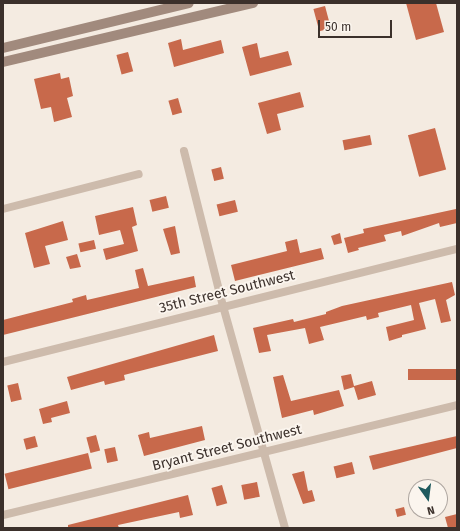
<!DOCTYPE html>
<style>
body{margin:0}
#map{position:relative;width:460px;height:531px;overflow:hidden;background:#f4ebe1;font-family:"Fira Sans",sans-serif}
div>[style]{position:absolute}
.building>*{inset:0;background:#c8694b;transform-origin:0 0}
.street>*{height:8px;margin:-4px;padding:0 4px;transform-origin:4px;border-radius:4px;background:#cdbbac}
.secondary>*{height:10px;margin:-5px;padding:0 5px;transform-origin:5px;border-radius:5px;background:#a18a7d}
span{translate:-50% -50%;white-space:nowrap;text-align:center;line-height:1.15;-webkit-text-stroke:3.5px #fbf5ee;paint-order:stroke}
.street-label{font-size:14px;color:#3b302b}
.frame{position:absolute;inset:0;border:4px solid #3b302b;pointer-events:none}
.north{position:absolute;left:408px;top:479px;width:40px;height:40px;box-sizing:border-box;background:#fbf5ee;border:1px solid #aea6a0;border-radius:50%;rotate:166deg;font-size:11px;font-weight:700;line-height:16px;text-align:center;color:#3b302b}
.north::after{content:'';display:block;margin:auto;width:14px;height:18px;background:#1f5a5e;clip-path:polygon(50% 0,100% 100%,50% 72%,0 100%)}
.scale{position:absolute;left:318px;top:20px;width:74px;height:18px;box-sizing:border-box;border:2px solid #3b302b;border-top:0;padding-left:5px;font-size:12px;line-height:14px;white-space:nowrap;color:#3b302b;-webkit-text-stroke:3px #fbf5ee;paint-order:stroke}
</style>
<div id="map">
<div class="building">
<i style="clip-path:polygon(406px 3px,436px 3px,444px 32px,416px 40px)"></i>
<i style="left:325px;top:6px;width:23px;height:12px;rotate:75deg"></i>
<i style="clip-path:polygon(181px 39px,183px 50px,221px 40px,224px 53px,174px 67px,168px 43px)"></i>
<i style="clip-path:polygon(257px 43px,260px 58px,288px 51px,292px 65px,250px 76px,242px 47px)"></i>
<i style="left:128px;top:52px;width:20px;height:12px;rotate:75deg"></i>
<i style="clip-path:polygon(60px 73px,61px 79px,69px 77px,73px 96px,67px 98px,72px 117px,54px 122px,51px 107px,41px 109px,34px 79px)"></i>
<i style="clip-path:polygon(300px 92px,304px 107px,277px 114px,281px 130px,267px 134px,258px 103px)"></i>
<i style="left:178px;top:98px;width:15px;height:10px;rotate:74deg"></i>
<i style="left:435px;top:128px;width:43px;height:28px;rotate:75deg"></i>
<i style="left:370px;top:135px;width:10px;height:28px;rotate:79deg"></i>
<i style="left:221px;top:167px;width:12px;height:10px;rotate:76deg"></i>
<i style="left:166px;top:196px;width:12px;height:17px;rotate:76deg"></i>
<i style="left:235px;top:200px;width:12px;height:19px;rotate:76deg"></i>
<i style="clip-path:polygon(133px 207px,137px 225px,132px 227px,138px 251px,106px 260px,103px 249px,124px 244px,120px 230px,99px 235px,95px 216px)"></i>
<i style="clip-path:polygon(456px 209px,457px 223px,440px 227px,439px 223px,402px 236px,401px 231px,384px 235px,386px 241px,358px 248px,359px 250px,348px 253px,344px 238px,364px 233px,363px 229px)"></i>
<i style="clip-path:polygon(63px 221px,68px 240px,45px 246px,50px 264px,34px 268px,25px 233px)"></i>
<i style="clip-path:polygon(175px 226px,180px 253px,171px 255px,163px 229px)"></i>
<i style="clip-path:polygon(340px 233px,342px 243px,334px 245px,331px 236px)"></i>
<i style="clip-path:polygon(297px 239px,300px 253px,321px 248px,324px 259px,235px 281px,231px 265px,287px 251px,285px 242px)"></i>
<i style="left:94px;top:240px;width:9px;height:16px;rotate:77deg"></i>
<i style="clip-path:polygon(77px 254px,81px 267px,70px 269px,66px 257px)"></i>
<i style="clip-path:polygon(143px 268px,148px 286px,194px 276px,196px 287px,3px 335px,3px 320px,73px 302px,72px 299px,86px 295px,87px 300px,139px 288px,135px 270px)"></i>
<i style="clip-path:polygon(452px 282px,455px 295px,446px 300px,451px 321px,441px 323px,435px 299px,419px 303px,426px 329px,402px 335px,402px 337px,389px 341px,386px 327px,414px 320px,411px 305px,378px 313px,379px 317px,367px 320px,366px 316px,320px 327px,324px 340px,309px 344px,305px 328px,267px 335px,271px 351px,259px 353px,253px 328px,293px 319px,294px 322px,326px 314px,326px 312px,342px 306px)"></i>
<i style="clip-path:polygon(214px 335px,218px 351px,124px 375px,125px 380px,105px 385px,104px 381px,71px 390px,67px 377px)"></i>
<i style="left:457px;top:369px;width:11px;height:49px;rotate:90deg"></i>
<i style="clip-path:polygon(351px 374px,354px 386px,372px 381px,376px 395px,358px 400px,354px 387px,344px 390px,341px 376px)"></i>
<i style="clip-path:polygon(283px 375px,291px 401px,339px 390px,344px 406px,314px 415px,313px 410px,282px 418px,273px 377px)"></i>
<i style="left:18px;top:383px;width:17px;height:11px;rotate:77deg"></i>
<i style="clip-path:polygon(67px 401px,70px 413px,51px 418px,52px 422px,43px 424px,39px 409px)"></i>
<i style="clip-path:polygon(202px 426px,205px 440px,144px 456px,138px 435px,149px 432px,150px 438px)"></i>
<i style="left:96px;top:435px;width:16px;height:10px;rotate:75deg"></i>
<i style="left:35px;top:436px;width:11px;height:12px;rotate:75deg"></i>
<i style="clip-path:polygon(457px 436px,457px 448px,373px 470px,369px 456px)"></i>
<i style="left:115px;top:447px;width:14px;height:11px;rotate:78deg"></i>
<i style="left:88px;top:453px;width:16px;height:86px;rotate:76deg"></i>
<i style="left:352px;top:462px;width:12px;height:19px;rotate:76deg"></i>
<i style="clip-path:polygon(304px 471px,308px 491px,312px 490px,315px 501px,303px 504px,292px 474px)"></i>
<i style="left:257px;top:482px;width:15px;height:16px;rotate:79deg"></i>
<i style="left:222px;top:485px;width:19px;height:11px;rotate:74deg"></i>
<i style="clip-path:polygon(188px 495px,193px 515px,180px 518px,179px 512px,118px 525px,119px 528px,68px 528px,68px 525px)"></i>
<i style="left:404px;top:507px;width:8px;height:9px;rotate:76deg"></i>
<i style="clip-path:polygon(457px 514px,457px 528px,448px 528px,445px 517px)"></i>
</div>
<div class="street">
<i style="left:184px;top:151px;width:160px;rotate:75.9deg"></i>
<i style="left:223px;top:306px;width:230px;rotate:74.4deg"></i>
<i style="left:3px;top:209px;width:140px;rotate:-14.4deg"></i>
<i style="left:3px;top:362px;width:468px;rotate:-14deg"></i>
<i style="left:3px;top:515px;width:467px;rotate:-13.6deg"></i>
</div>
<div class="secondary">
<i style="left:3px;top:48px;width:191px;rotate:-13.6deg"></i>
<i style="left:3px;top:62px;width:257px;rotate:-13.3deg"></i>
</div>
<div class="street-label">
<span style="left:227px;top:292px;rotate:-14deg">35th Street Southwest</span>
<span style="left:227px;top:448px;rotate:-14deg">Bryant Street Southwest</span>
</div>
<div class="frame"></div>
<div class="north">N</div>
<div class="scale">50 m</div>
</div>
